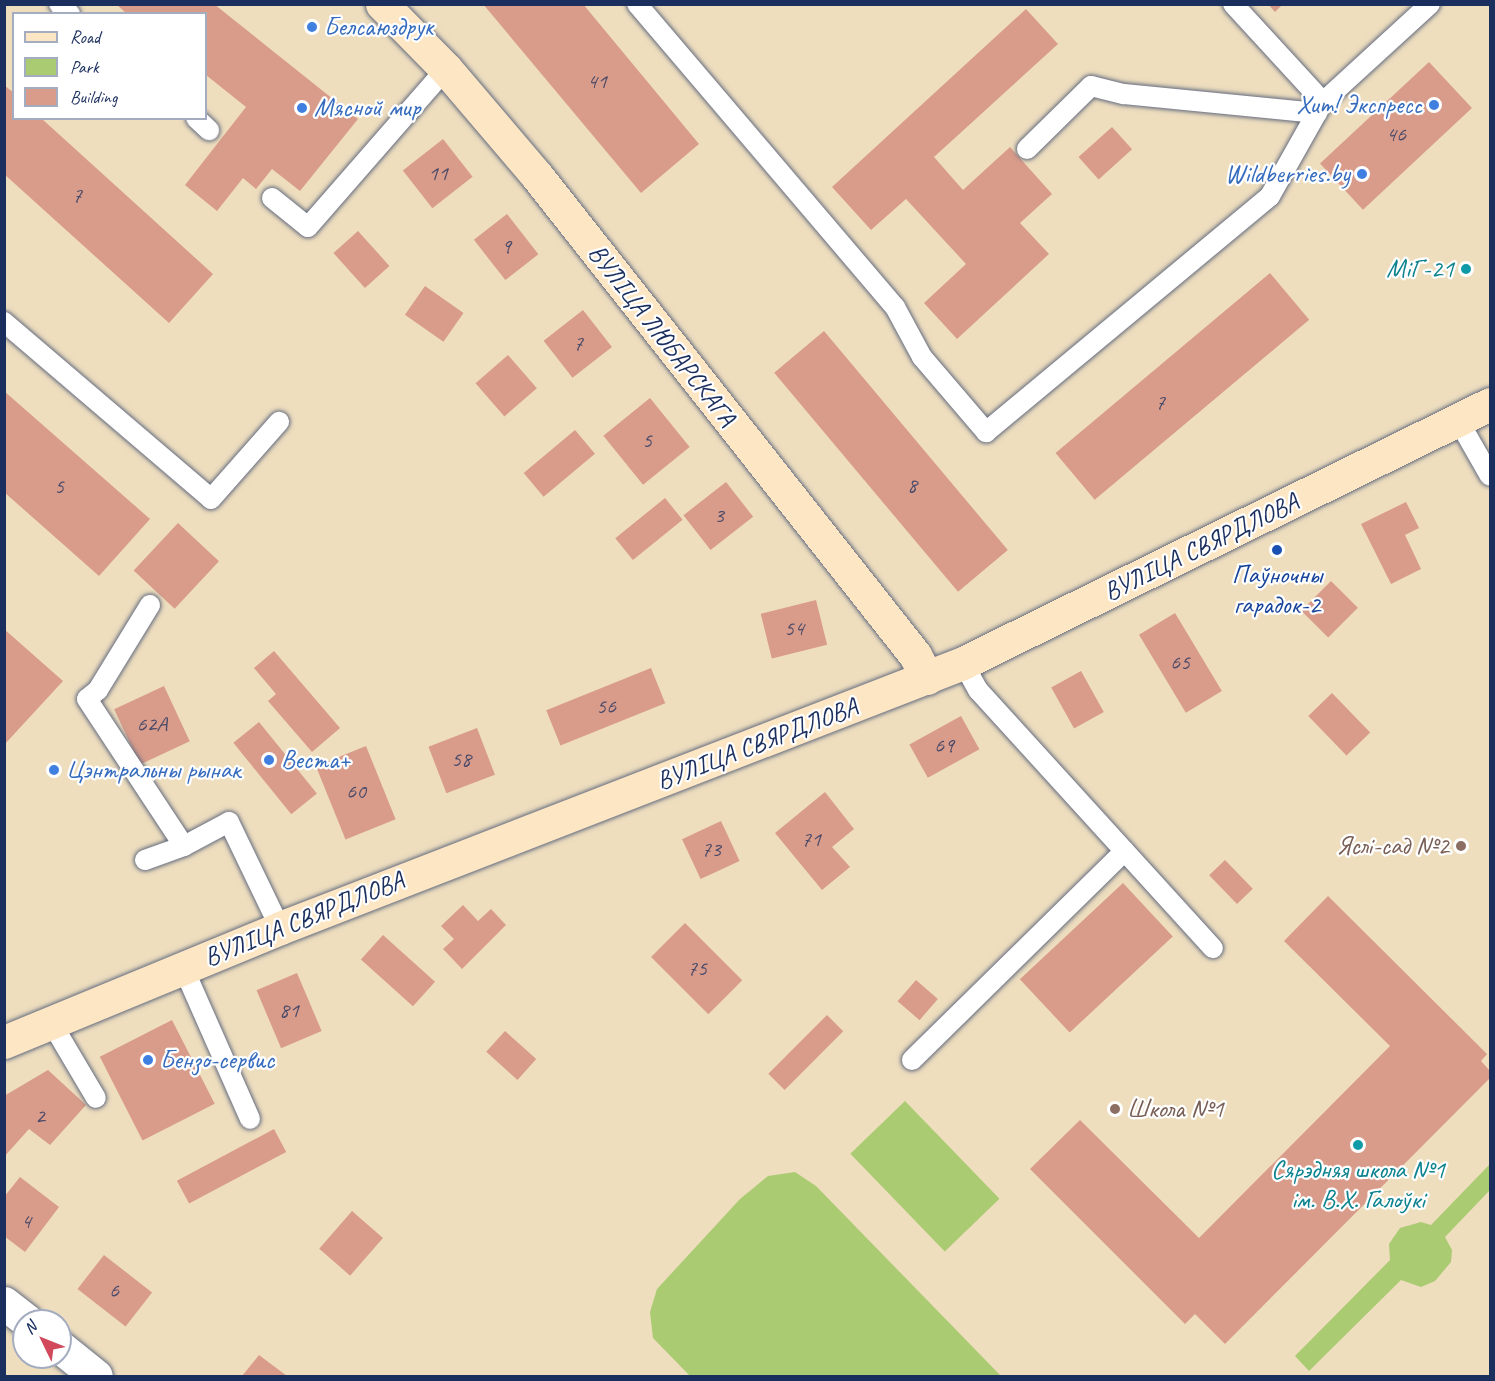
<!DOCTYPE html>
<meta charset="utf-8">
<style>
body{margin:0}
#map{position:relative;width:1495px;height:1381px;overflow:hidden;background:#eedebe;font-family:Caveat,sans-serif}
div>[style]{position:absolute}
.green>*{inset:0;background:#abcb73;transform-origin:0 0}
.building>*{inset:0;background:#d99c8a;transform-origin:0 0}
.roads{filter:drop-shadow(0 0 2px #656c80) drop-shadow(0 0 2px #656c80)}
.lane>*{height:20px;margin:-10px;padding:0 10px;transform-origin:10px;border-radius:10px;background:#fff}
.street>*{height:33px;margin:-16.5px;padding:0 16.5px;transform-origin:16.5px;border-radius:16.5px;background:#fff}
.secondary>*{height:33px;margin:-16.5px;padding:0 16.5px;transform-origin:16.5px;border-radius:16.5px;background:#fce6c4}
.dots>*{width:16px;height:16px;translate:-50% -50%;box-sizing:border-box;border:3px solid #fff;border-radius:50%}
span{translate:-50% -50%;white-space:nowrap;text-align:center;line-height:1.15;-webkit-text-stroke:4.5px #fff;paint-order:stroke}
.number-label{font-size:22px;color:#4a4a69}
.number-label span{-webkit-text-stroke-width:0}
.shop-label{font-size:26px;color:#366cbe}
.left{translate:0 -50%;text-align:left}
.right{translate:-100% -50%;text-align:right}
.culture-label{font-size:26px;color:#0d838f}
.street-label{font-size:26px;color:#1b2f5e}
.transit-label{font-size:26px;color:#164399}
.education-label{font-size:26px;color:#785e54}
.frame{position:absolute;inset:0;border:6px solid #1b2f5e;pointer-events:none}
.legend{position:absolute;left:12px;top:12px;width:195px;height:108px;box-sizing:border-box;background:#fff;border:2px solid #a4acbf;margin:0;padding:8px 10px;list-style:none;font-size:18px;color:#1b2f5e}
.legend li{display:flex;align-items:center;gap:12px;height:30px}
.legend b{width:30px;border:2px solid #a4acbf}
.north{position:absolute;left:12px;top:1309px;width:60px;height:60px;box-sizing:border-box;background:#fff;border:2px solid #a4acbf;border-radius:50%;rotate:313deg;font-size:16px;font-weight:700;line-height:24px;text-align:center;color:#1b2f5e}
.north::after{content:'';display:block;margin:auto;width:21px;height:27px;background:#d1495b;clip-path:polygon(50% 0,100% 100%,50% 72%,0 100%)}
</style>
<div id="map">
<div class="green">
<i style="left:905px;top:1101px;width:136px;height:76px;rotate:46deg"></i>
<i style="clip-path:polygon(1490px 1164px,1490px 1190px,1445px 1237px,1452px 1250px,1451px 1262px,1435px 1281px,1421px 1287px,1401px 1280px,1309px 1371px,1295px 1356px,1390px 1260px,1389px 1244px,1400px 1228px,1421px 1222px,1431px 1225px)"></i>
<i style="clip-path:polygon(795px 1172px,816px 1186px,1001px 1376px,690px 1376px,653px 1338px,650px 1312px,657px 1289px,740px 1199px,768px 1176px)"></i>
</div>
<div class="building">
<i style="clip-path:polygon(116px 4px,214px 4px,358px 119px,300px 191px,272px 169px,256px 189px,243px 178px,217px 211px,185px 185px,246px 107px,206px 75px,206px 14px,127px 14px)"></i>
<i style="clip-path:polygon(483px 4px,583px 4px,699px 144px,641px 193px)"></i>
<i style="clip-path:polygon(1268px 4px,1283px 4px,1275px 12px)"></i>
<i style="clip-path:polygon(1026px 9px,1058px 44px,934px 157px,963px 190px,1010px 147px,1052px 194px,1020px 223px,1049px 254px,957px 339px,924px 303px,966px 264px,906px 199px,871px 230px,832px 187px)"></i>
<i style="left:1429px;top:62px;width:63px;height:149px;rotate:47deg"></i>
<i style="clip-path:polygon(4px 85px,14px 93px,14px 118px,41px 118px,213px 274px,169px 323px,4px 174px)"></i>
<i style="left:1112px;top:127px;width:30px;height:45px;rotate:48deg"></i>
<i style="left:443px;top:139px;width:48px;height:51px;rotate:52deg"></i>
<i style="left:507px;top:214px;width:51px;height:42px;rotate:52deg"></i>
<i style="left:358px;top:231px;width:47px;height:33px;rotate:48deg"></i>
<i style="left:1270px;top:273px;width:61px;height:280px;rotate:50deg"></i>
<i style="left:425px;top:286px;width:47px;height:35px;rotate:35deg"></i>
<i style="left:583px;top:310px;width:47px;height:50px;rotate:52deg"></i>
<i style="left:824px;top:331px;width:286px;height:65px;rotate:50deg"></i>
<i style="left:508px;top:355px;width:44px;height:43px;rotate:49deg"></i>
<i style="clip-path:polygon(4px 391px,150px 519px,99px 576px,4px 492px)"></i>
<i style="left:650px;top:398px;width:63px;height:60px;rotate:51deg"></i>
<i style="left:575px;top:430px;width:31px;height:67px;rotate:50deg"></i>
<i style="left:726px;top:482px;width:44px;height:54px;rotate:52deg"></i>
<i style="left:665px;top:498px;width:28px;height:64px;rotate:51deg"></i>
<i style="clip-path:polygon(1406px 502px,1419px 528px,1405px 535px,1421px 569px,1391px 584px,1361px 524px)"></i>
<i style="left:178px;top:523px;width:56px;height:65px;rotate:43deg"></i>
<i style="left:1331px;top:581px;width:38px;height:42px;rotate:45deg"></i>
<i style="left:816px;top:600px;width:46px;height:57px;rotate:76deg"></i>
<i style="left:1175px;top:613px;width:91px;height:42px;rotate:59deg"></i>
<i style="clip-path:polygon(4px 629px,63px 681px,4px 745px)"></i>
<i style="clip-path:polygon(274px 651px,340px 728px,312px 752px,268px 701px,276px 694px,254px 668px)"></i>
<i style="left:651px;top:668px;width:38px;height:113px;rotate:68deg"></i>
<i style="left:1081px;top:671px;width:47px;height:34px;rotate:61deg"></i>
<i style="left:164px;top:686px;width:61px;height:55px;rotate:65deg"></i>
<i style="left:1332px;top:693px;width:55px;height:33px;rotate:46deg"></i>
<i style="left:961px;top:716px;width:38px;height:59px;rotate:61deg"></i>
<i style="left:259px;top:722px;width:92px;height:33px;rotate:51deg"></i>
<i style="left:477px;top:728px;width:50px;height:52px;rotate:69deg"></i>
<i style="left:366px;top:746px;width:79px;height:54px;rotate:68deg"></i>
<i style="clip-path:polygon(825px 792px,854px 829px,832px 847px,850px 867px,822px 890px,775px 833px)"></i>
<i style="left:721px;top:821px;width:44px;height:43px;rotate:65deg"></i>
<i style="left:1225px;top:860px;width:40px;height:22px;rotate:46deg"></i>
<i style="left:1123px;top:883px;width:73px;height:141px;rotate:47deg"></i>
<i style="clip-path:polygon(1328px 896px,1487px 1054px,1481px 1061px,1490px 1071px,1490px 1078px,1225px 1344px,1195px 1314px,1185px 1324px,1030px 1169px,1080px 1120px,1199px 1238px,1390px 1046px,1284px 941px)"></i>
<i style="clip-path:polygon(463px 905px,478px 921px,491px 909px,506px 925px,462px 969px,443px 949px,454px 939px,441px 926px)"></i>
<i style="left:685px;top:923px;width:81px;height:48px;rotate:45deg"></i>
<i style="left:383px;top:935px;width:70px;height:33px;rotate:42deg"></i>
<i style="left:297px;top:973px;width:63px;height:44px;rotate:67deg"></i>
<i style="left:916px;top:980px;width:29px;height:28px;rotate:41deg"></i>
<i style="left:827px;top:1015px;width:23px;height:83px;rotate:45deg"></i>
<i style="left:172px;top:1020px;width:94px;height:81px;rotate:63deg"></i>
<i style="left:505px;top:1031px;width:42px;height:28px;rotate:42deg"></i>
<i style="clip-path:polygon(48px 1070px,86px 1105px,50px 1145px,29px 1129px,4px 1157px,4px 1096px)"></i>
<i style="left:274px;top:1129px;width:26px;height:110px;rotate:62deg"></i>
<i style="clip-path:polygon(20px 1177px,59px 1207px,25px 1252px,4px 1236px,4px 1197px)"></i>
<i style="left:352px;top:1211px;width:41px;height:50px;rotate:41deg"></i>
<i style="left:104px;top:1255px;width:61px;height:43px;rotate:38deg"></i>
<i style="clip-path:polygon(259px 1355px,287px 1376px,242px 1376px)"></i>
</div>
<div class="roads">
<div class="lane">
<i style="left:59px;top:4px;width:15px;rotate:42deg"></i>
<i style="left:637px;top:4px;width:398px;rotate:49.6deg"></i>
<i style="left:895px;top:307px;width:57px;rotate:61.6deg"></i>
<i style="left:922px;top:357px;width:99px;rotate:49.5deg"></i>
<i style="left:986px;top:432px;width:369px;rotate:-39.7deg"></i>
<i style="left:1270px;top:196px;width:108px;rotate:-60.6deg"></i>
<i style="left:1233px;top:4px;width:133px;rotate:47.4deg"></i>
<i style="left:1323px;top:102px;width:145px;rotate:-42.5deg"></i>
<i style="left:196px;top:118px;width:18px;rotate:43deg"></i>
<i style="left:1027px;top:149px;width:90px;rotate:-44.5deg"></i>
<i style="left:1091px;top:86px;width:34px;rotate:14deg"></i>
<i style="left:1124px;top:94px;width:194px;rotate:5.6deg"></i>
<i style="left:272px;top:198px;width:46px;rotate:38.9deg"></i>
<i style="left:308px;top:227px;width:210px;rotate:-48.9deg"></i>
<i style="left:4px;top:322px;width:272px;rotate:40.5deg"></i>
<i style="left:211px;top:499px;width:103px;rotate:-48.6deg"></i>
<i style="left:1458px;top:420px;width:64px;rotate:60.3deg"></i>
<i style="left:150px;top:605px;width:100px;rotate:121.5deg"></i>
<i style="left:98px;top:690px;width:14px;rotate:141deg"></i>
<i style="left:87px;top:699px;width:176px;rotate:56.6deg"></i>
<i style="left:963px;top:663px;width:31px;rotate:61deg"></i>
<i style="left:978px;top:690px;width:349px;rotate:47.7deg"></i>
<i style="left:145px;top:860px;width:41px;rotate:-19.7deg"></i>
<i style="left:184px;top:846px;width:51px;rotate:-28.1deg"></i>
<i style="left:229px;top:822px;width:118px;rotate:64.3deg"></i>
<i style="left:183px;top:967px;width:166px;rotate:66.2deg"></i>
<i style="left:51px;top:1022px;width:88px;rotate:59.4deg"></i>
<i style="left:912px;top:1060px;width:298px;rotate:-44.5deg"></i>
</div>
<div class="street">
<i style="left:4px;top:1303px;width:29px;rotate:38deg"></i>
<i style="left:60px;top:1347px;width:46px;rotate:38.9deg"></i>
</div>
<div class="secondary">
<i style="left:382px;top:4px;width:91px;rotate:45.4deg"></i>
<i style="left:446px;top:69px;width:140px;rotate:49.6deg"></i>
<i style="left:537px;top:176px;width:610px;rotate:51.72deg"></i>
<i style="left:915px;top:655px;width:26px;rotate:62deg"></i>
<i style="left:4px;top:1042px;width:299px;rotate:-22.4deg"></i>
<i style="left:280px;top:928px;width:733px;rotate:-21.21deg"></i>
<i style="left:963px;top:663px;width:587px;rotate:-26.17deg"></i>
</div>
</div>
<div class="dots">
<i style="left:312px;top:27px;background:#3f7fe0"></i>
<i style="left:1434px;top:105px;background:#3f7fe0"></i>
<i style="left:302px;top:108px;background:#3f7fe0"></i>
<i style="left:1362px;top:174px;background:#3f7fe0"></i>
<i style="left:1466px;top:269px;background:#0f9aa8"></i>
<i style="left:1277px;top:550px;background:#1a4fb4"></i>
<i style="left:269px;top:760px;background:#3f7fe0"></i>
<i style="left:54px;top:770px;background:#3f7fe0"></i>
<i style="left:1461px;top:846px;background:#8d6e63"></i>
<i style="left:148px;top:1060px;background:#3f7fe0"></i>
<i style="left:1115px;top:1109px;background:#8d6e63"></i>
<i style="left:1358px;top:1145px;background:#0f9aa8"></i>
</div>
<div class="number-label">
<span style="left:597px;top:82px">41</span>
<span style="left:1396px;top:135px">46</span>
<span style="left:438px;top:174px">11</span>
<span style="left:77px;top:196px">7</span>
<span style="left:506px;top:247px">9</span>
<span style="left:578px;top:344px">7</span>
<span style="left:1160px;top:403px">7</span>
<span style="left:647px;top:441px">5</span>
<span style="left:912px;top:486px">8</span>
<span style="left:59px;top:487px">5</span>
<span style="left:719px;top:516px">3</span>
<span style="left:794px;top:629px">54</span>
<span style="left:1180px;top:663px">65</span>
<span style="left:606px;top:707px">56</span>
<span style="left:152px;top:725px">62А</span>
<span style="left:944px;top:746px">69</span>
<span style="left:461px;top:760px">58</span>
<span style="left:356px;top:792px">60</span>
<span style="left:811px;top:840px">71</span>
<span style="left:711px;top:850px">73</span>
<span style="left:697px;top:969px">75</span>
<span style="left:289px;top:1011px">81</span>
<span style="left:40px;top:1117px">2</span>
<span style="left:26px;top:1222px">4</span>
<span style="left:114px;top:1291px">6</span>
</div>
<div class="shop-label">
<span class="left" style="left:324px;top:27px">Белсаюздрук</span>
<span class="right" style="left:1422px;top:105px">Хит! Экспресс</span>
<span class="left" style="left:314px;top:108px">Мясной мир</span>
<span class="right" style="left:1350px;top:174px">Wildberries.by</span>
<span class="left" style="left:281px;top:760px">Веста+</span>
<span class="left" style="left:66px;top:770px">Цэнтральны рынак</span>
<span class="left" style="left:160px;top:1060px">Бензо-сервис</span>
</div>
<div class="culture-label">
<span class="right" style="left:1454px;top:269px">МіГ-21</span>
<span style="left:1358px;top:1185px">Сярэдняя школа №1<br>ім. В.Х. Галоўкі</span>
</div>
<div class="street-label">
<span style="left:662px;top:335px;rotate:52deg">ВУЛІЦА ЛЮБАРСКАГА</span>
<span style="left:1201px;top:547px;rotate:-26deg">ВУЛІЦА СВЯРДЛОВА</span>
<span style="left:757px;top:744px;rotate:-21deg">ВУЛІЦА СВЯРДЛОВА</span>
<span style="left:304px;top:919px;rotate:-22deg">ВУЛІЦА СВЯРДЛОВА</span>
</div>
<div class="transit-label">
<span style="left:1277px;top:590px">Паўночны<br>гарадок-2</span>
</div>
<div class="education-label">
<span class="right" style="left:1449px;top:846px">Яслі-сад №2</span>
<span class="left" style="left:1127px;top:1109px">Школа №1</span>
</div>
<div class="frame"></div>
<ul class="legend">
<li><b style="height:8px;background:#fce6c4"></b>Road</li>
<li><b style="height:16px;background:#abcb73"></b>Park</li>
<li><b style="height:16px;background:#d99c8a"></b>Building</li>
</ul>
<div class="north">N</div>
</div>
